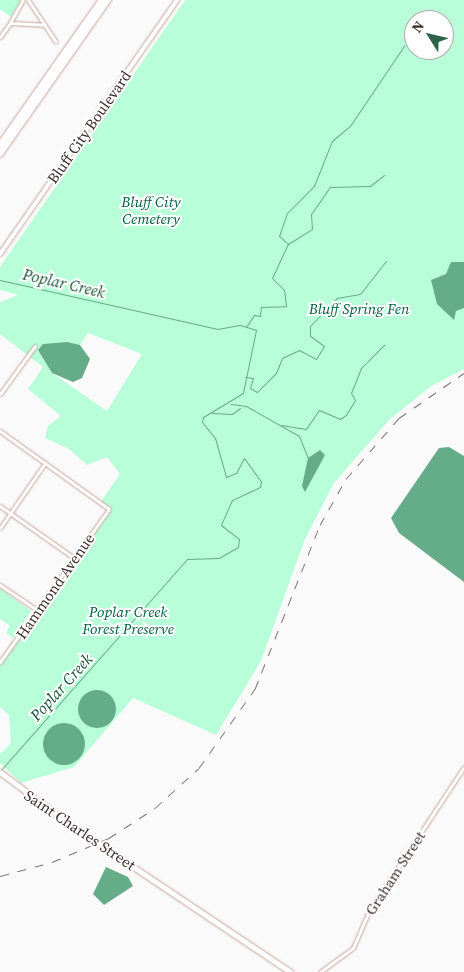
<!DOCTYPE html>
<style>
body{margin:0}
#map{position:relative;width:464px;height:972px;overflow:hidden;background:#fafafa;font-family:"Source Serif 4",serif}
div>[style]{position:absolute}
.green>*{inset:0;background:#b8fed8}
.water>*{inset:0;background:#65ac88}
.round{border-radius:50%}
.stream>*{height:1px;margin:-0.5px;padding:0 0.5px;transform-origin:0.5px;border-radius:0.5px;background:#65ac88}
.roads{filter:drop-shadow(0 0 1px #c8a59b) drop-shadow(0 0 1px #c8a59b)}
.minor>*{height:3px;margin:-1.5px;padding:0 1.5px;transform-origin:1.5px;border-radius:1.5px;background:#fff}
.tertiary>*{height:4px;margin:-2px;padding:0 2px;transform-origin:2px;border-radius:2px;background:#fff}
.secondary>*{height:4.5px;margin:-2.25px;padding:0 2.25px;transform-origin:2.25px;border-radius:2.25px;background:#fff}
.motorway>*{height:5.5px;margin:-2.75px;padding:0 2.75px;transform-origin:2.75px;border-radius:2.75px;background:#fff}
.rail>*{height:1px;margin-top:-0.5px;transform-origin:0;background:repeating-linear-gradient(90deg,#7e7572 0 9px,transparent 0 18px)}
span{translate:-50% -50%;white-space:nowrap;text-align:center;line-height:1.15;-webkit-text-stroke:4px #fff;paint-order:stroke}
.street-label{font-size:15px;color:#3e302c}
.park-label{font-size:15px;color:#03603e;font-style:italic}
.water-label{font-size:16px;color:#184f36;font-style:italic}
.north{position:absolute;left:404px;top:10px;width:50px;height:50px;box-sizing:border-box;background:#fff;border:1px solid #b2acab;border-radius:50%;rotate:306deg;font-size:14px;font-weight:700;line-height:20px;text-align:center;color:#3e302c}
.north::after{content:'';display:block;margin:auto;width:18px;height:22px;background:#2d6349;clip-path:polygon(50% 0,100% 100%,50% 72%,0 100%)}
</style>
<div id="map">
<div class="green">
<i style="clip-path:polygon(0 0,21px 0,11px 17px,0 9px)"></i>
<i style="clip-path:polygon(evenodd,185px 0,464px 0,464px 369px,431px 386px,390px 419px,334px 483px,305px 539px,261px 661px,216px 735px,133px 698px,74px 767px,21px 783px,0 763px,0 754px,11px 743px,9px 715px,0 707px,0 666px,111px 511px,100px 503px,120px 474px,107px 457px,87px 465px,69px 449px,45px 438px,48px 426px,61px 416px,28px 389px,43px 367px,0 334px,0 302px,18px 295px,0 290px,0 267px,185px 0,414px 20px,444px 20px,444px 50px,414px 50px,414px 20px,185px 0,88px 333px,142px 354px,107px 411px,52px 373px,38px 350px,44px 344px,80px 345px,88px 333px)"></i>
<i style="clip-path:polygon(0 588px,31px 611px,14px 638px,6px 633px,10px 626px,0 619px)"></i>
</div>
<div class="water">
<i style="clip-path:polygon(451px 262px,464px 262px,464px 308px,456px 311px,454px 320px,437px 304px,431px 280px,446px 274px)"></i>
<i style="clip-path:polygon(67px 342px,80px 345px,90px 359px,82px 378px,73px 382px,52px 373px,38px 350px,43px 344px)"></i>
<i style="clip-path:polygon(449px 447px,464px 456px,464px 582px,399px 533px,391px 518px,439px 448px)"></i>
<i style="clip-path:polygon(320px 450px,325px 455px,305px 492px,302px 486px,308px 458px)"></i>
<i class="round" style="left:78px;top:690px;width:38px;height:38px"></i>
<i class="round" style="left:43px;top:723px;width:42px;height:42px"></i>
<i style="clip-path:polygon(106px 867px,128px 877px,133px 886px,104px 905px,93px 894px)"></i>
</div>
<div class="stream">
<i style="left:288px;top:244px;width:28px;rotate:-32deg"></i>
<i style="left:312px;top:229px;width:15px;rotate:-94deg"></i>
<i style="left:311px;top:214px;width:33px;rotate:-55deg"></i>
<i style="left:330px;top:187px;width:40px;rotate:-1.4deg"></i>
<i style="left:370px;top:186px;width:18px;rotate:-38deg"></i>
<i style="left:0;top:280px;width:222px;rotate:12.7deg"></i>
<i style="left:217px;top:329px;width:23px;rotate:-10deg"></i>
<i style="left:240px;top:325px;width:17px;rotate:17deg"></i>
<i style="left:256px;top:330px;width:64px;rotate:101.7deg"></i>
<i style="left:243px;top:393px;width:47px;rotate:149deg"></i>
<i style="left:203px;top:417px;width:5px;rotate:101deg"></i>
<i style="left:202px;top:422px;width:21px;rotate:51deg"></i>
<i style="left:215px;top:438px;width:41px;rotate:74.2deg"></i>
<i style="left:226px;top:477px;width:11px;rotate:-22deg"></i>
<i style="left:236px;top:473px;width:17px;rotate:-62deg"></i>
<i style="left:244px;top:458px;width:29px;rotate:54deg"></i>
<i style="left:261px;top:481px;width:6px;rotate:99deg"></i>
<i style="left:260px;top:487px;width:31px;rotate:155deg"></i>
<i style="left:232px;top:500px;width:27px;rotate:114deg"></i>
<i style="left:221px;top:525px;width:23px;rotate:38deg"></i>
<i style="left:239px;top:539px;width:8px;rotate:97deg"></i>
<i style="left:238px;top:547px;width:22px;rotate:150deg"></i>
<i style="left:219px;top:558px;width:32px;rotate:178deg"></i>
<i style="left:187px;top:559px;width:283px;rotate:131.4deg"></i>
<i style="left:246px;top:327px;width:14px;rotate:-56deg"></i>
<i style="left:254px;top:315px;width:6px;rotate:9deg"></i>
<i style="left:260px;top:316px;width:9px;rotate:-84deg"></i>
<i style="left:261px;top:307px;width:25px;rotate:-2deg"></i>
<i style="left:286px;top:306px;width:16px;rotate:-97deg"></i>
<i style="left:284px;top:290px;width:17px;rotate:-135deg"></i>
<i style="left:272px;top:278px;width:38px;rotate:-65deg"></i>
<i style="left:288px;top:244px;width:12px;rotate:-138deg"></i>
<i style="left:279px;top:236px;width:24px;rotate:-71deg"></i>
<i style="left:287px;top:213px;width:38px;rotate:-45deg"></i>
<i style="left:314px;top:186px;width:48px;rotate:-68.2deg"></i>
<i style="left:332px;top:141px;width:23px;rotate:-40deg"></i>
<i style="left:350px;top:126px;width:97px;rotate:-56deg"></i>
<i style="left:245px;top:377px;width:8px;rotate:7deg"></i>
<i style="left:253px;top:378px;width:10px;rotate:107deg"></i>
<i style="left:250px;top:388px;width:8px;rotate:30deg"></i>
<i style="left:257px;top:392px;width:27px;rotate:-45deg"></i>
<i style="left:276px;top:373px;width:16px;rotate:-68deg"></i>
<i style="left:282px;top:358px;width:19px;rotate:-25deg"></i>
<i style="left:299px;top:350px;width:19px;rotate:28deg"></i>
<i style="left:316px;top:359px;width:15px;rotate:-58deg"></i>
<i style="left:324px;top:346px;width:17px;rotate:-144deg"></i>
<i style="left:310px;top:336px;width:10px;rotate:-90deg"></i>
<i style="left:310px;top:326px;width:39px;rotate:-46deg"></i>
<i style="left:337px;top:298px;width:23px;rotate:-10deg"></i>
<i style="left:360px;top:294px;width:42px;rotate:-51.8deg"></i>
<i style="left:231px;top:404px;width:15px;rotate:8deg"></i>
<i style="left:246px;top:406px;width:61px;rotate:29.5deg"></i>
<i style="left:299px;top:436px;width:24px;rotate:68deg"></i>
<i style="left:212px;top:413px;width:20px;rotate:3deg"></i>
<i style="left:232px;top:414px;width:10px;rotate:-37deg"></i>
<i style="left:281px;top:425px;width:25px;rotate:9deg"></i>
<i style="left:306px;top:429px;width:23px;rotate:-56deg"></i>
<i style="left:319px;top:410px;width:23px;rotate:23deg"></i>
<i style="left:340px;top:419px;width:7px;rotate:-34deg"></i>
<i style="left:346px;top:415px;width:17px;rotate:-59deg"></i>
<i style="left:355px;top:400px;width:8px;rotate:-120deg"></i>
<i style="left:351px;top:393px;width:27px;rotate:-68deg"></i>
<i style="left:361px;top:368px;width:33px;rotate:-45deg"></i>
</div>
<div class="roads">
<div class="minor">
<i style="left:28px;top:0;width:50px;rotate:56.3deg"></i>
<i style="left:10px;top:23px;width:26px;rotate:-61deg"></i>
<i style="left:0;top:37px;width:17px;rotate:-54deg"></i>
<i style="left:10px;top:23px;width:35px;rotate:3deg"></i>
<i style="left:0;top:394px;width:59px;rotate:-53.9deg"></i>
<i style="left:0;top:431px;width:134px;rotate:35.6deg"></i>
<i style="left:109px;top:509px;width:188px;rotate:125.5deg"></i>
<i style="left:0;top:506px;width:90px;rotate:35.1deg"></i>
<i style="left:0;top:528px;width:79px;rotate:-55.3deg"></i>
<i style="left:0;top:585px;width:45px;rotate:34deg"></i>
<i style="left:320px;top:972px;width:41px;rotate:-36deg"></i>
<i style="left:353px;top:948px;width:40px;rotate:-66.6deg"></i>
<i style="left:369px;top:911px;width:173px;rotate:-56.6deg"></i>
</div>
<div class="tertiary">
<i style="left:0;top:254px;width:310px;rotate:-55.1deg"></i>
</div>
<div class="secondary">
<i style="left:0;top:772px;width:92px;rotate:36.6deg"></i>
<i style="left:74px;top:827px;width:261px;rotate:33.8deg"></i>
</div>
<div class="motorway">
<i style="left:0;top:145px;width:177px;rotate:-54.9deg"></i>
<i style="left:0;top:154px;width:188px;rotate:-55deg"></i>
</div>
</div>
<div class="rail">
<i style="left:0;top:876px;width:54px;rotate:-15.1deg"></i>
<i style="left:52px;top:862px;width:62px;rotate:-22.8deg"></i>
<i style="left:109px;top:838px;width:55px;rotate:-33.1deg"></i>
<i style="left:155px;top:808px;width:59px;rotate:-42.3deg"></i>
<i style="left:199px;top:768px;width:97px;rotate:-54.7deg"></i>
<i style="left:255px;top:689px;width:176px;rotate:-68.4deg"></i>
<i style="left:320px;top:525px;width:53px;rotate:-60.5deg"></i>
<i style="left:346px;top:479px;width:81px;rotate:-49deg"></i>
<i style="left:399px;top:418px;width:79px;rotate:-34.7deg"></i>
</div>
<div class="street-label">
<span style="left:89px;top:127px;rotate:-55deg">Bluff City Boulevard</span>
<span style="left:55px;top:586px;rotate:-55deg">Hammond Avenue</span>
<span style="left:80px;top:830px;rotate:34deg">Saint Charles Street</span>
<span style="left:395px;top:873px;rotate:-57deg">Graham Street</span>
</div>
<div class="park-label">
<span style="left:151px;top:210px">Bluff City<br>Cemetery</span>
<span style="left:359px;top:309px">Bluff Spring Fen</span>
<span style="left:128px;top:620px">Poplar Creek<br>Forest Preserve</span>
</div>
<div class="water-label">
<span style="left:64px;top:283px;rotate:13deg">Poplar Creek</span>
<span style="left:61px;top:687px;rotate:-48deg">Poplar Creek</span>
</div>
<div class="north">N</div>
</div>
